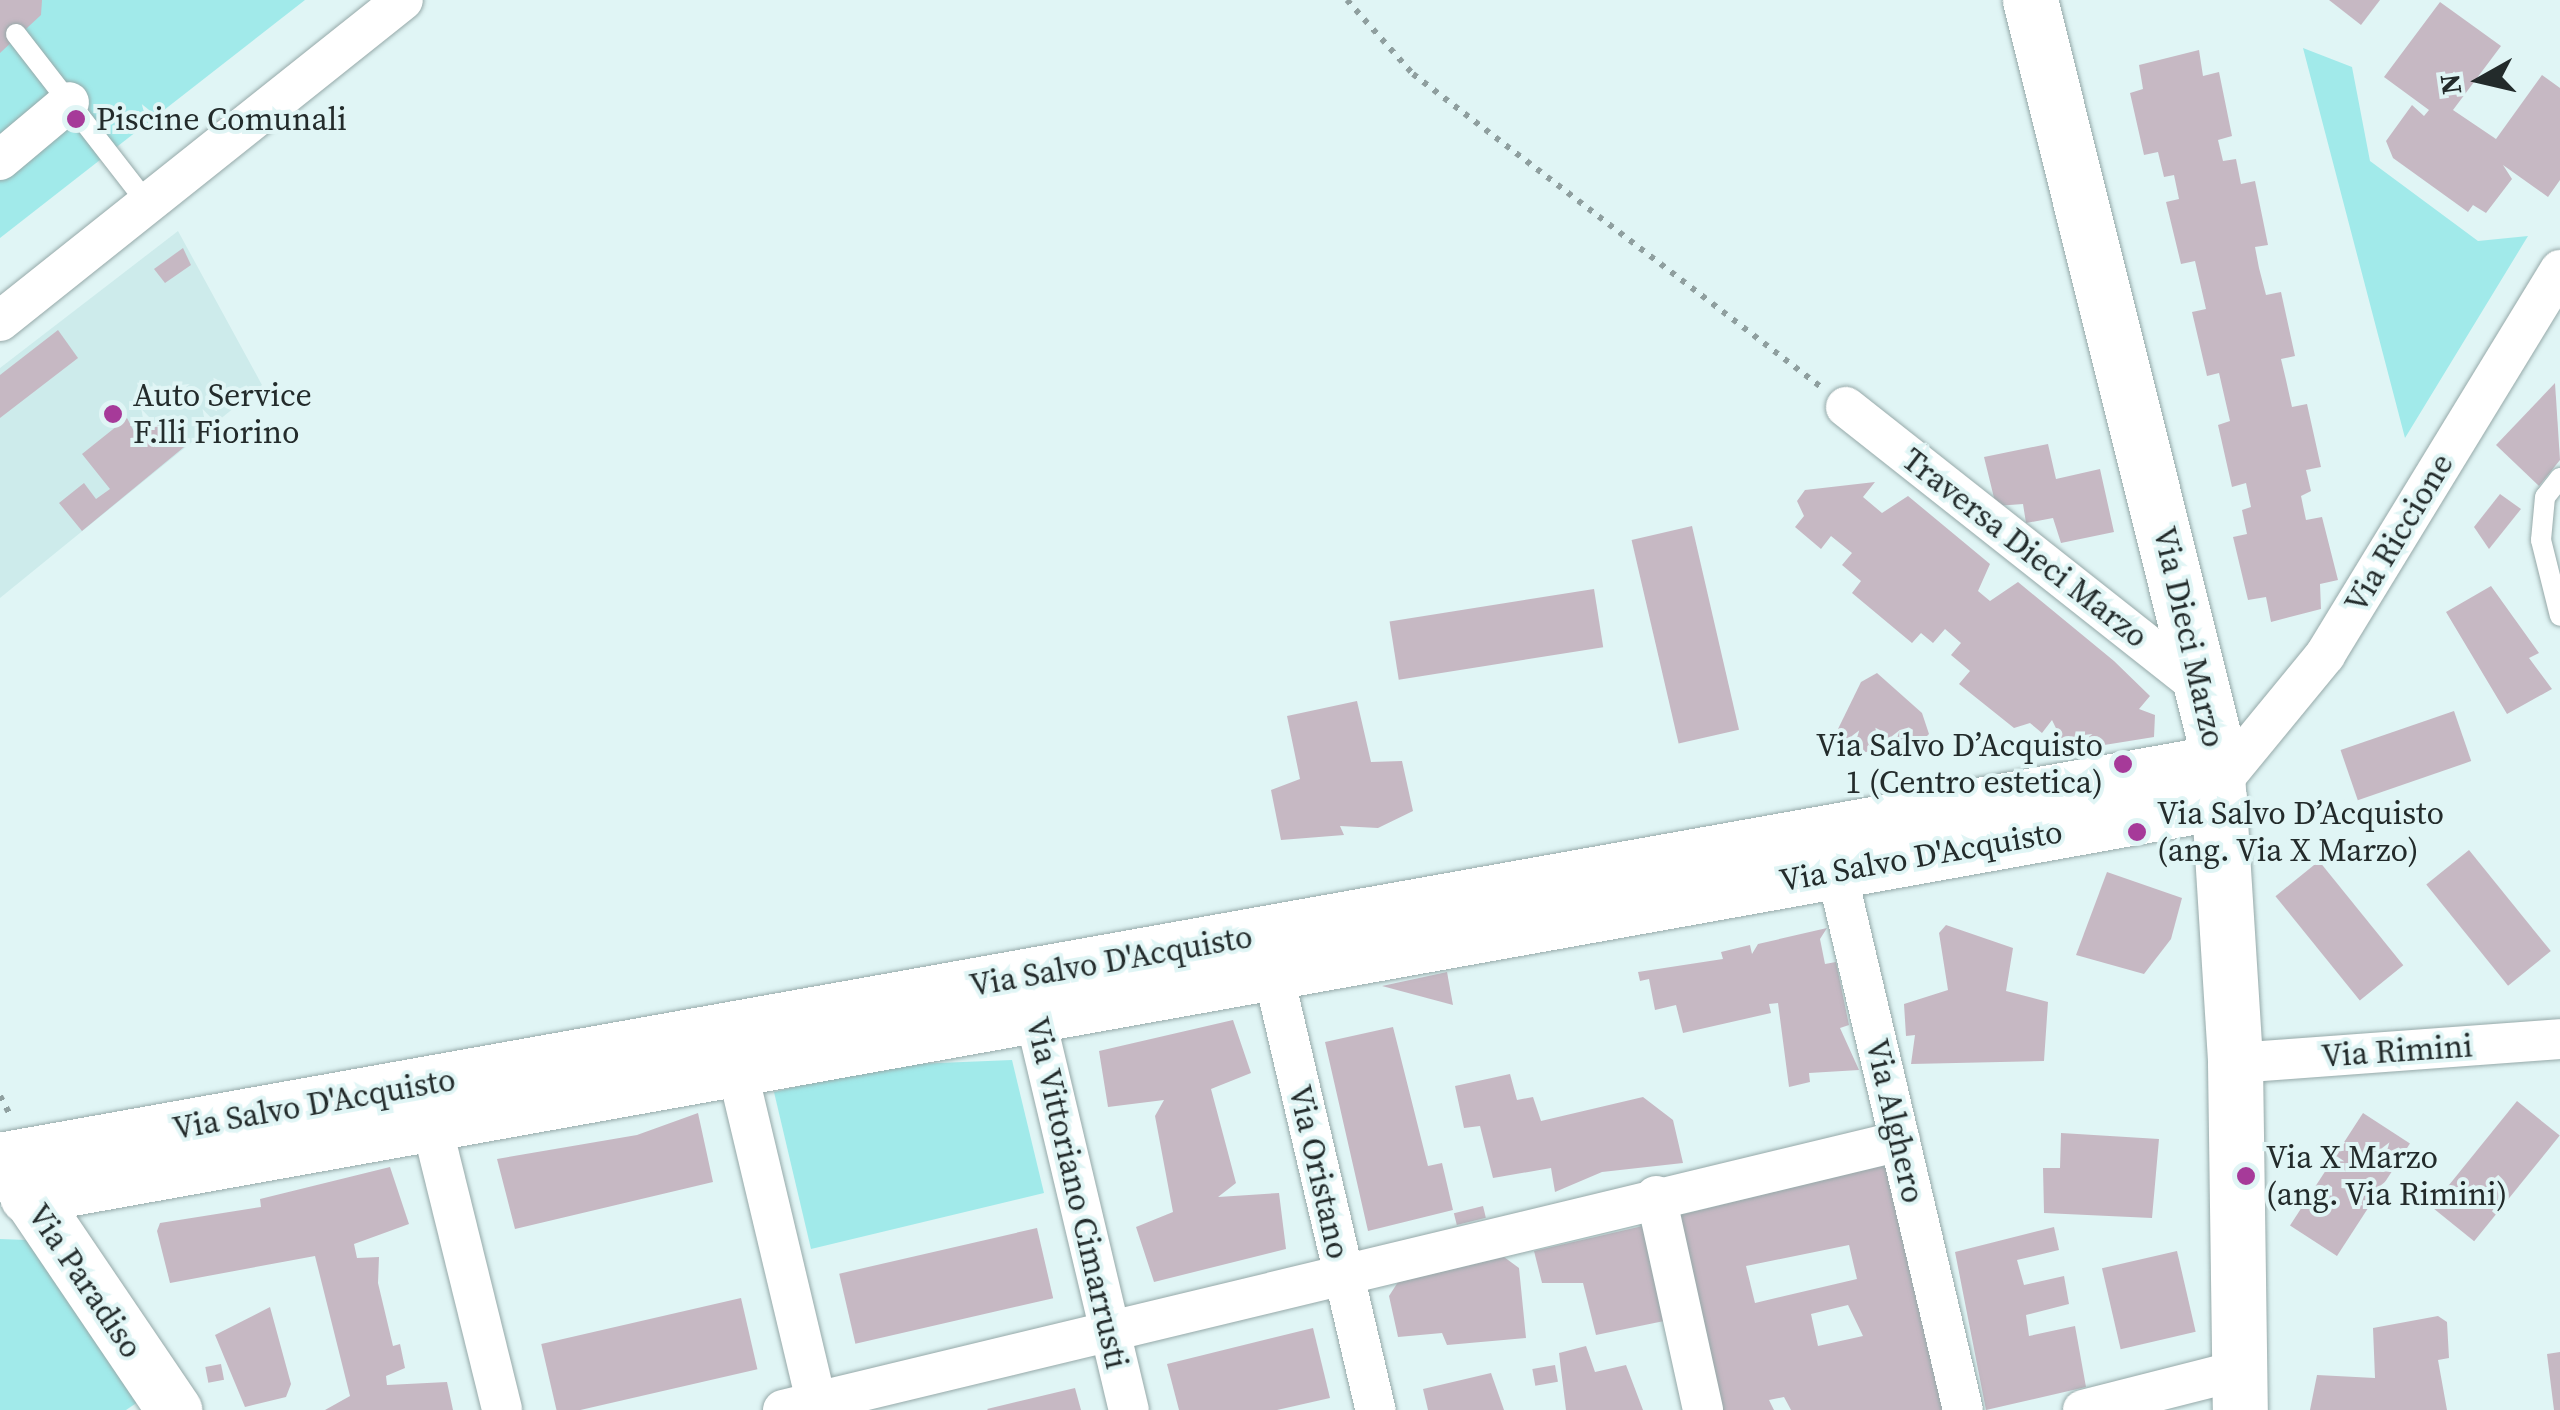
<!DOCTYPE html>
<meta charset="utf-8">
<style>
body{margin:0}
#map{position:relative;width:2560px;height:1410px;overflow:hidden;background:#e0f5f5;font-family:"Source Serif 4",serif}
div>[style]{position:absolute}
.built>*{inset:0;background:#cdebeb}
.green>*{inset:0;background:#a1eaea}
.building>*{inset:0;background:#c6b8c3;transform-origin:0 0}
.path>*{height:6px;margin-top:-3px;transform-origin:0;background:repeating-linear-gradient(90deg,#8f9f9f 0 5px,transparent 0 13px)}
.roads{filter:drop-shadow(0 0 2px #96a9a9) drop-shadow(0 0 2px #96a9a9)}
.lane>*{height:20px;margin:-10px;padding:0 10px;transform-origin:10px;border-radius:10px;background:#fff}
.street>*{height:40px;margin:-20px;padding:0 20px;transform-origin:20px;border-radius:20px;background:#fff}
.secondary>*{height:55px;margin:-27.5px;padding:0 27.5px;transform-origin:27.5px;border-radius:27.5px;background:#fff}
.dots>*{width:28px;height:28px;translate:-50% -50%;box-sizing:border-box;border:5px solid #e0f5f5;border-radius:50%}
span{translate:-50% -50%;white-space:nowrap;text-align:center;line-height:1.15;-webkit-text-stroke:8px #e0f5f5;paint-order:stroke}
.poi-label{font-size:32px;color:#232b2b}
.left{translate:0 -50%;text-align:left}
.right{translate:-100% -50%;text-align:right}
.street-label{font-size:32px;color:#232b2b}
.north{position:absolute;left:2430px;top:30px;width:100px;height:100px;-webkit-text-stroke:8px #e0f5f5;paint-order:stroke;rotate:262deg;font-size:28px;font-weight:700;line-height:40px;text-align:center;color:#232b2b}
.north::after{content:'';display:block;margin:auto;width:35px;height:45px;background:#232b2b;clip-path:polygon(50% 0,100% 100%,50% 72%,0 100%)}
</style>
<div id="map">
<div class="built">
<i style="clip-path:polygon(178px 231px,262px 385px,0 598px,0 368px)"></i>
</div>
<div class="green">
<i style="clip-path:polygon(0 0,305px 0,0 238px)"></i>
<i style="clip-path:polygon(2303px 48px,2352px 67px,2370px 161px,2478px 241px,2528px 236px,2405px 438px)"></i>
<i style="clip-path:polygon(1012px 1060px,1044px 1193px,811px 1249px,774px 1092px,890px 1065px)"></i>
<i style="clip-path:polygon(0 1239px,27px 1240px,138px 1402px,126px 1410px,0 1410px)"></i>
</div>
<div class="building">
<i style="clip-path:polygon(0 0,42px 0,41px 15px,0 53px)"></i>
<i style="clip-path:polygon(2329px 0,2380px 0,2361px 25px)"></i>
<i style="clip-path:polygon(2440px 2px,2501px 46px,2453px 110px,2496px 139px,2542px 75px,2560px 88px,2560px 180px,2548px 197px,2503px 165px,2512px 179px,2486px 213px,2473px 205px,2468px 212px,2393px 158px,2386px 141px,2412px 105px,2424px 116px,2429px 110px,2384px 77px)"></i>
<i style="clip-path:polygon(2199px 50px,2203px 76px,2219px 72px,2232px 136px,2218px 140px,2223px 161px,2236px 159px,2241px 184px,2255px 181px,2268px 245px,2255px 247px,2259px 268px,2266px 295px,2281px 292px,2295px 356px,2281px 359px,2286px 380px,2292px 407px,2307px 404px,2321px 467px,2306px 470px,2311px 491px,2301px 496px,2306px 520px,2322px 517px,2338px 580px,2320px 584px,2321px 609px,2271px 622px,2266px 597px,2248px 600px,2233px 537px,2247px 534px,2242px 510px,2251px 507px,2246px 483px,2232px 487px,2218px 425px,2230px 421px,2219px 373px,2207px 376px,2192px 312px,2206px 309px,2195px 261px,2181px 264px,2166px 202px,2179px 199px,2174px 175px,2164px 177px,2158px 152px,2144px 155px,2130px 93px,2143px 89px,2139px 65px)"></i>
<i style="clip-path:polygon(183px 248px,191px 265px,165px 283px,154px 269px)"></i>
<i style="clip-path:polygon(58px 330px,78px 358px,0 418px,0 375px)"></i>
<i style="clip-path:polygon(2555px 383px,2560px 460px,2539px 486px,2496px 445px)"></i>
<i style="clip-path:polygon(127px 418px,138px 439px,168px 418px,189px 443px,82px 531px,59px 503px,84px 483px,96px 499px,110px 489px,82px 454px)"></i>
<i style="clip-path:polygon(2048px 444px,2056px 479px,2100px 469px,2114px 532px,2061px 543px,2053px 518px,2026px 523px,2023px 504px,1996px 506px,1984px 457px)"></i>
<i style="clip-path:polygon(1875px 482px,1863px 497px,1882px 513px,1908px 496px,1990px 564px,1978px 591px,1990px 601px,2018px 582px,2114px 661px,2150px 696px,2139px 709px,2155px 715px,2154px 737px,2067px 751px,2052px 720px,2042px 733px,2030px 723px,2014px 728px,1959px 684px,1970px 671px,1951px 655px,1961px 643px,1945px 629px,1933px 643px,1921px 633px,1912px 643px,1852px 593px,1861px 581px,1842px 565px,1852px 553px,1831px 536px,1821px 549px,1795px 527px,1804px 516px,1797px 501px,1805px 490px)"></i>
<i style="clip-path:polygon(2500px 494px,2521px 509px,2489px 549px,2474px 527px)"></i>
<i style="left:1692px;top:526px;width:209px;height:62px;rotate:77deg"></i>
<i style="clip-path:polygon(2491px 586px,2539px 653px,2529px 658px,2552px 689px,2507px 714px,2446px 612px)"></i>
<i style="left:1594px;top:589px;width:59px;height:207px;rotate:81deg"></i>
<i style="clip-path:polygon(1877px 673px,1922px 713px,1929px 734px,1919px 744px,1846px 755px,1838px 729px,1861px 682px)"></i>
<i style="clip-path:polygon(1357px 701px,1371px 762px,1402px 761px,1413px 811px,1378px 828px,1340px 826px,1344px 835px,1281px 840px,1271px 790px,1300px 779px,1287px 716px)"></i>
<i style="left:2454px;top:711px;width:53px;height:120px;rotate:71deg"></i>
<i style="left:2469px;top:850px;width:130px;height:55px;rotate:51deg"></i>
<i style="left:2319px;top:861px;width:134px;height:56px;rotate:51deg"></i>
<i style="clip-path:polygon(2107px 872px,2182px 898px,2171px 939px,2144px 974px,2076px 955px)"></i>
<i style="clip-path:polygon(1946px 925px,2013px 948px,2006px 991px,2048px 1002px,2044px 1061px,1911px 1064px,1915px 1035px,1906px 1036px,1904px 1004px,1948px 990px,1939px 933px)"></i>
<i style="clip-path:polygon(1827px 928px,1820px 939px,1825px 964px,1836px 962px,1849px 1025px,1840px 1028px,1859px 1070px,1809px 1073px,1810px 1082px,1789px 1087px,1778px 1003px,1769px 1004px,1771px 1013px,1683px 1033px,1676px 1005px,1655px 1010px,1649px 979px,1640px 981px,1638px 972px,1723px 959px,1721px 952px,1750px 945px,1752px 954px,1758px 944px)"></i>
<i style="clip-path:polygon(1447px 972px,1453px 1005px,1382px 986px)"></i>
<i style="clip-path:polygon(1233px 1020px,1251px 1073px,1211px 1089px,1236px 1183px,1218px 1197px,1279px 1193px,1286px 1249px,1154px 1282px,1136px 1227px,1173px 1212px,1155px 1116px,1164px 1100px,1108px 1107px,1099px 1051px)"></i>
<i style="clip-path:polygon(1393px 1027px,1428px 1166px,1442px 1163px,1453px 1210px,1368px 1231px,1325px 1042px)"></i>
<i style="clip-path:polygon(1510px 1074px,1517px 1100px,1533px 1097px,1541px 1121px,1643px 1097px,1673px 1120px,1683px 1163px,1602px 1172px,1555px 1192px,1551px 1168px,1493px 1178px,1480px 1126px,1464px 1128px,1455px 1086px)"></i>
<i style="left:2517px;top:1101px;width:55px;height:136px;rotate:39deg"></i>
<i style="clip-path:polygon(698px 1113px,713px 1182px,515px 1229px,497px 1159px,637px 1135px)"></i>
<i style="left:2363px;top:1113px;width:56px;height:134px;rotate:33deg"></i>
<i style="clip-path:polygon(2061px 1133px,2159px 1139px,2152px 1218px,2044px 1213px,2043px 1168px,2060px 1168px)"></i>
<i style="clip-path:polygon(evenodd,1886px 1164px,1948px 1410px,1791px 1410px,1784px 1397px,1769px 1400px,1774px 1410px,1722px 1410px,1676px 1216px,1886px 1164px,1849px 1245px,1857px 1279px,1755px 1303px,1746px 1266px,1849px 1245px,1886px 1164px,1848px 1305px,1863px 1336px,1818px 1346px,1811px 1314px,1848px 1305px)"></i>
<i style="clip-path:polygon(390px 1167px,409px 1224px,354px 1244px,357px 1258px,379px 1257px,378px 1283px,393px 1346px,400px 1344px,405px 1368px,386px 1376px,387px 1385px,447px 1382px,453px 1410px,325px 1410px,350px 1396px,315px 1256px,170px 1283px,157px 1231px,160px 1223px,261px 1207px,260px 1199px)"></i>
<i style="left:1483px;top:1206px;width:12px;height:30px;rotate:76deg"></i>
<i style="clip-path:polygon(1647px 1225px,1669px 1320px,1596px 1335px,1583px 1283px,1542px 1283px,1534px 1251px)"></i>
<i style="clip-path:polygon(2054px 1227px,2059px 1250px,2017px 1260px,2024px 1285px,2064px 1276px,2069px 1304px,2026px 1315px,2029px 1336px,2075px 1326px,2086px 1387px,1986px 1410px,1955px 1252px)"></i>
<i style="left:1037px;top:1228px;width:72px;height:203px;rotate:77deg"></i>
<i style="left:2177px;top:1251px;width:83px;height:77px;rotate:77deg"></i>
<i style="clip-path:polygon(1504px 1257px,1519px 1268px,1526px 1338px,1447px 1345px,1442px 1333px,1398px 1337px,1389px 1296px,1398px 1282px)"></i>
<i style="left:741px;top:1298px;width:73px;height:205px;rotate:77deg"></i>
<i style="clip-path:polygon(270px 1307px,291px 1384px,286px 1397px,245px 1407px,215px 1335px)"></i>
<i style="clip-path:polygon(2438px 1316px,2447px 1322px,2449px 1358px,2438px 1360px,2447px 1410px,2310px 1410px,2317px 1375px,2375px 1378px,2373px 1328px)"></i>
<i style="clip-path:polygon(1313px 1328px,1330px 1398px,1277px 1410px,1179px 1410px,1167px 1364px)"></i>
<i style="clip-path:polygon(1586px 1346px,1595px 1372px,1626px 1365px,1643px 1410px,1566px 1410px,1559px 1353px)"></i>
<i style="clip-path:polygon(2560px 1352px,2560px 1410px,2554px 1410px,2547px 1354px)"></i>
<i style="left:221px;top:1364px;width:16px;height:16px;rotate:79deg"></i>
<i style="left:1555px;top:1365px;width:17px;height:23px;rotate:80deg"></i>
<i style="clip-path:polygon(1491px 1373px,1504px 1410px,1428px 1410px,1423px 1389px)"></i>
<i style="clip-path:polygon(1075px 1388px,1081px 1410px,988px 1410px,987px 1409px)"></i>
</div>
<div class="path">
<i style="left:1347px;top:0;width:99px;rotate:48.3deg"></i>
<i style="left:1413px;top:74px;width:514px;rotate:37.49deg"></i>
<i style="left:0;top:1096px;width:19px;rotate:62deg"></i>
</div>
<div class="roads">
<div class="lane">
<i style="left:16px;top:34px;width:215px;rotate:52.2deg"></i>
<i style="left:2560px;top:478px;width:24px;rotate:128deg"></i>
<i style="left:2545px;top:497px;width:43px;rotate:95.3deg"></i>
<i style="left:2541px;top:540px;width:78px;rotate:76deg"></i>
</div>
<div class="street">
<i style="left:0;top:160px;width:90px;rotate:-40deg"></i>
<i style="left:0;top:321px;width:515px;rotate:-38.54deg"></i>
<i style="left:1846px;top:407px;width:456px;rotate:38.3deg"></i>
<i style="left:2220px;top:783px;width:166px;rotate:-50.6deg"></i>
<i style="left:2325px;top:655px;width:451px;rotate:-58.6deg"></i>
<i style="left:1830px;top:844px;width:581px;rotate:76.78deg"></i>
<i style="left:1267px;top:947px;width:476px;rotate:76.8deg"></i>
<i style="left:1029px;top:991px;width:431px;rotate:76.6deg"></i>
<i style="left:731px;top:1044px;width:376px;rotate:76.6deg"></i>
<i style="left:2235px;top:1063px;width:326px;rotate:-4.2deg"></i>
<i style="left:425px;top:1098px;width:321px;rotate:76.1deg"></i>
<i style="left:1656px;top:1196px;width:219px;rotate:77.6deg"></i>
<i style="left:783px;top:1410px;width:1149px;rotate:-13.54deg"></i>
<i style="left:2083px;top:1410px;width:162px;rotate:-14.3deg"></i>
</div>
<div class="secondary">
<i style="left:2030px;top:0;width:765px;rotate:76deg"></i>
<i style="left:2215px;top:742px;width:322px;rotate:86.4deg"></i>
<i style="left:2235px;top:1063px;width:347px;rotate:89.2deg"></i>
<i style="left:5px;top:1159px;width:2247px;rotate:-10.17deg"></i>
<i style="left:9px;top:1166px;width:295px;rotate:55.9deg"></i>
<i style="left:27px;top:1196px;width:2228px;rotate:-10.19deg"></i>
</div>
</div>
<div class="dots">
<i style="left:76px;top:119px;background:#a63a99"></i>
<i style="left:113px;top:414px;background:#a63a99"></i>
<i style="left:2123px;top:764px;background:#a63a99"></i>
<i style="left:2137px;top:832px;background:#a63a99"></i>
<i style="left:2246px;top:1176px;background:#a63a99"></i>
</div>
<div class="poi-label">
<span class="left" style="left:96px;top:119px">Piscine Comunali</span>
<span class="left" style="left:133px;top:414px">Auto Service<br>F.lli Fiorino</span>
<span class="right" style="left:2103px;top:764px">Via Salvo D’Acquisto<br>1 (Centro estetica)</span>
<span class="left" style="left:2157px;top:832px">Via Salvo D’Acquisto<br>(ang. Via X Marzo)</span>
<span class="left" style="left:2266px;top:1176px">Via X Marzo<br>(ang. Via Rimini)</span>
</div>
<div class="street-label">
<span style="left:2399px;top:533px;rotate:-59deg">Via Riccione</span>
<span style="left:2025px;top:548px;rotate:38deg">Traversa Dieci Marzo</span>
<span style="left:2189px;top:637px;rotate:77deg">Via Dieci Marzo</span>
<span style="left:1921px;top:856px;rotate:-10deg">Via Salvo D'Acquisto</span>
<span style="left:1111px;top:961px;rotate:-10deg">Via Salvo D'Acquisto</span>
<span style="left:2397px;top:1051px;rotate:-4deg">Via Rimini</span>
<span style="left:314px;top:1104px;rotate:-10deg">Via Salvo D'Acquisto</span>
<span style="left:1895px;top:1121px;rotate:77deg">Via Alghero</span>
<span style="left:1319px;top:1172px;rotate:77deg">Via Oristano</span>
<span style="left:1077px;top:1193px;rotate:77deg">Via Vittoriano Cimarrusti</span>
<span style="left:85px;top:1281px;rotate:56deg">Via Paradiso</span>
</div>
<div class="north">N</div>
</div>
